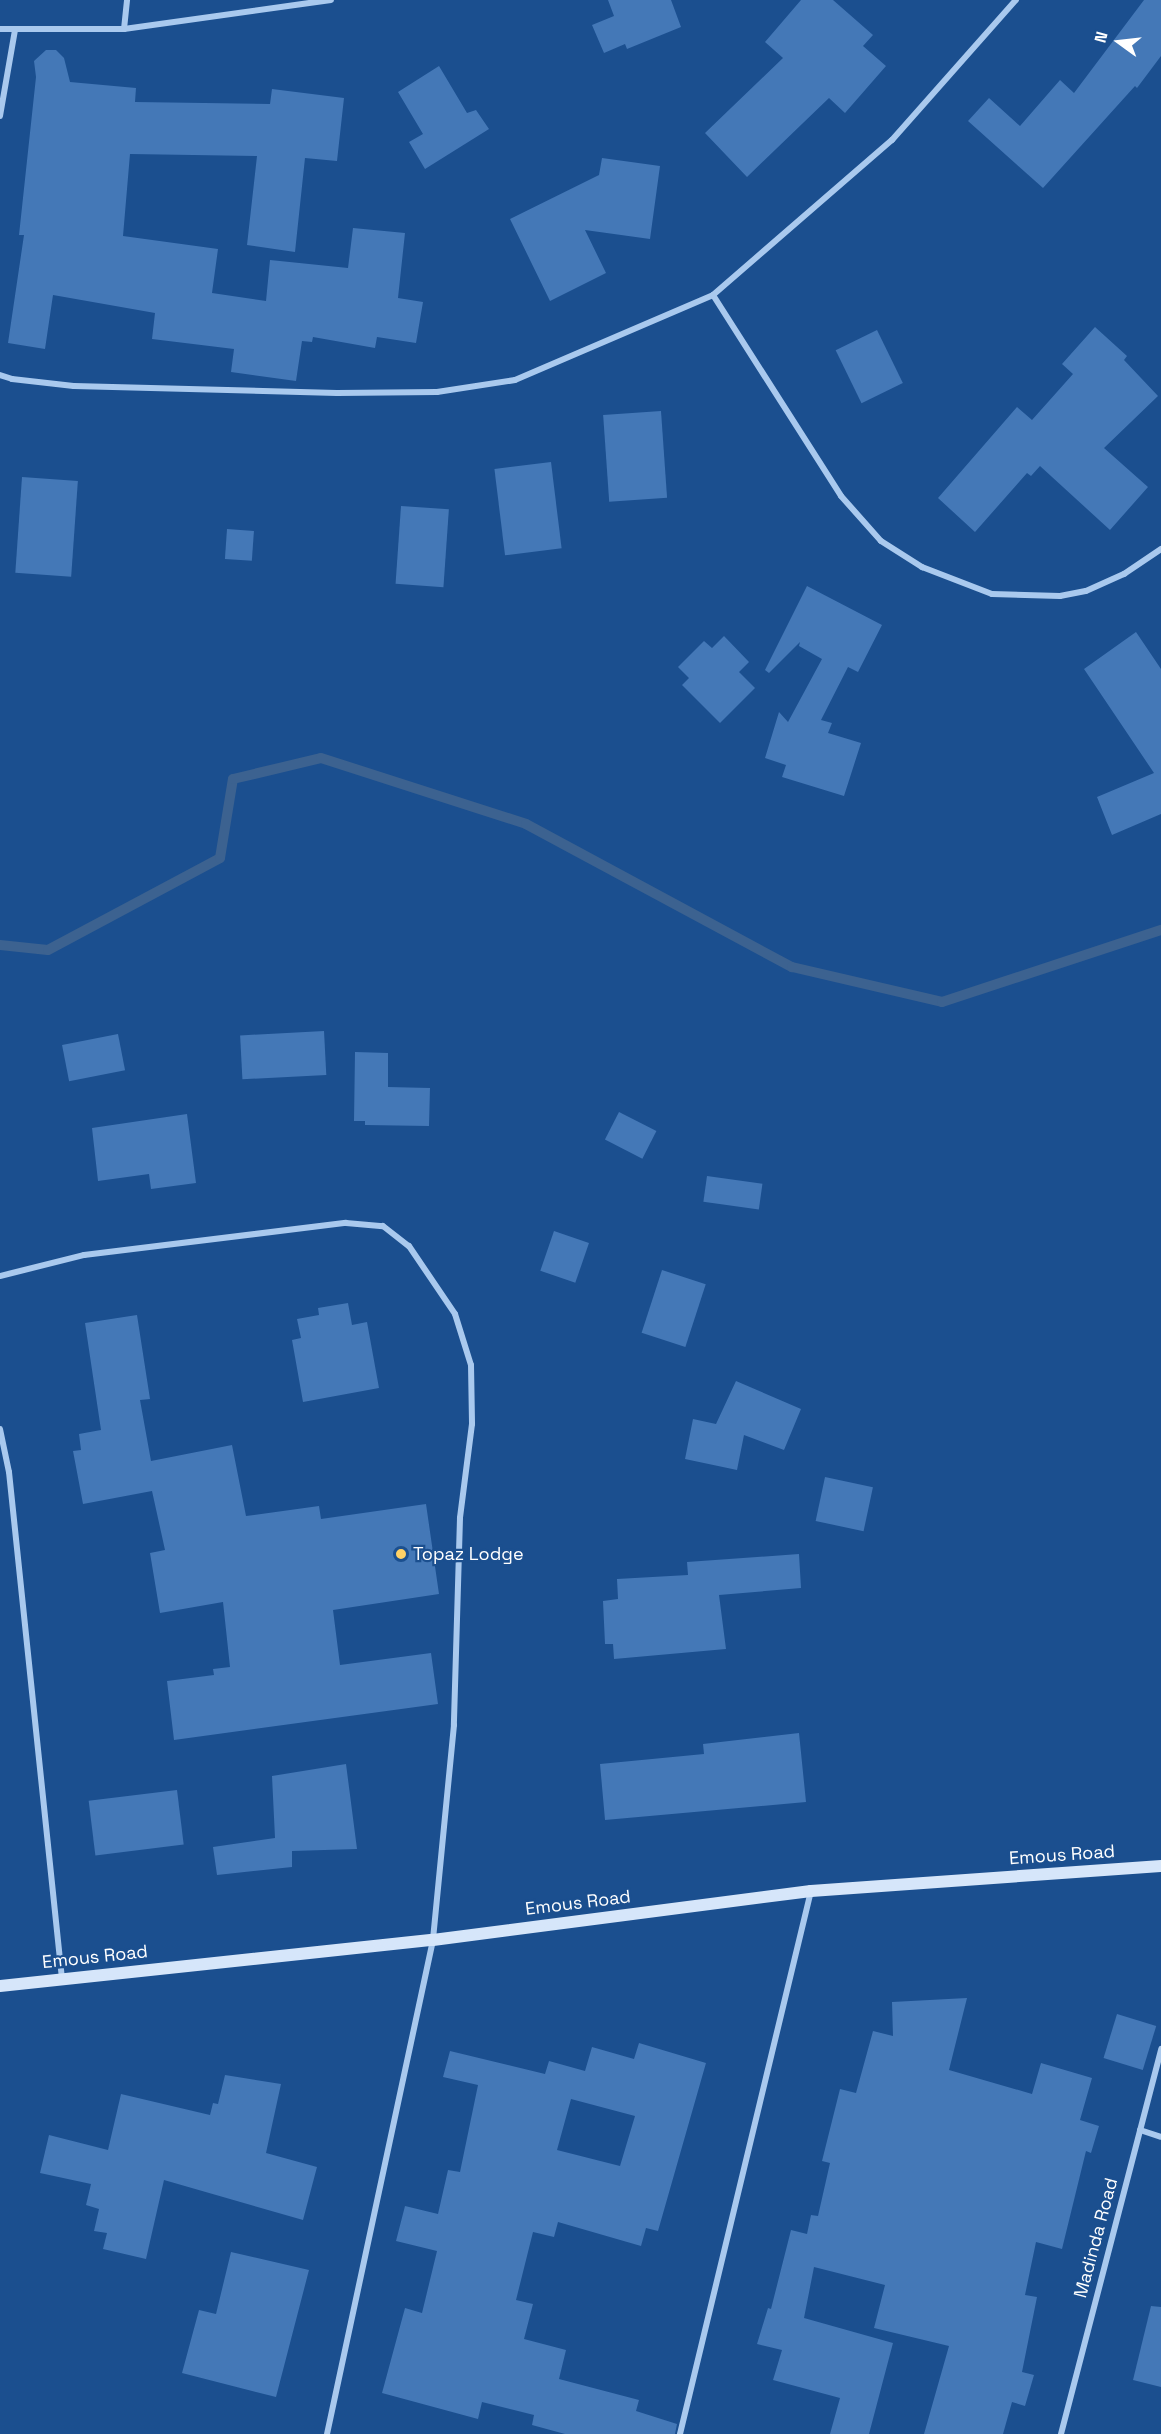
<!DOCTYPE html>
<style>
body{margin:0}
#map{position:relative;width:1161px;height:2434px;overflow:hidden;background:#1b4f8f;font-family:"Space Grotesk",sans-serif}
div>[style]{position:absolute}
.stream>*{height:10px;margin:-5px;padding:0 5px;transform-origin:5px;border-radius:5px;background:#3c6290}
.building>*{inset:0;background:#4478b7;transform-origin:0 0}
.street>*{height:6px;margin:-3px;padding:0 3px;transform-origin:3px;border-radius:3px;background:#a9c9ee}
.secondary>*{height:12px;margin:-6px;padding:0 6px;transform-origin:6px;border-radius:6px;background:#d6e6fa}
.dots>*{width:16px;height:16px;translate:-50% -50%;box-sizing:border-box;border:3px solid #1b4f8f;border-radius:50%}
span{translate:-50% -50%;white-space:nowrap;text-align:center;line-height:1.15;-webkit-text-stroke:4.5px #1b4f8f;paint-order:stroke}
.poi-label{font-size:18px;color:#fff}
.left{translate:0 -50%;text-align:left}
.street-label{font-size:18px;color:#fff}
.north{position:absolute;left:1089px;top:12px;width:60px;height:60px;-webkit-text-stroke:4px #1b4f8f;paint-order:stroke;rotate:285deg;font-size:16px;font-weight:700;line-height:24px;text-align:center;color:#fff}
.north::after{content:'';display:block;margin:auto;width:21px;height:27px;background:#fff;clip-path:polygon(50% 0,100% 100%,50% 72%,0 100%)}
</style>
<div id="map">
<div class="stream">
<i style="left:0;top:945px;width:48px;rotate:5.9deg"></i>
<i style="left:48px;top:950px;width:195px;rotate:-28.1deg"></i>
<i style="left:220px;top:858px;width:80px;rotate:-80.7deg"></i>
<i style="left:233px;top:779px;width:90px;rotate:-13.4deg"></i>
<i style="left:321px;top:758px;width:215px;rotate:17.8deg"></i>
<i style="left:526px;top:824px;width:302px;rotate:28.3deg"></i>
<i style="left:792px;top:967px;width:154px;rotate:13.1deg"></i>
<i style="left:942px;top:1002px;width:231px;rotate:-18.2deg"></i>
</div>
<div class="building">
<i style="clip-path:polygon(608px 0,671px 0,681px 27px,627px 49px,625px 44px,604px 53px,592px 25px,614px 16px)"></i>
<i style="clip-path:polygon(801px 0,833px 0,873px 35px,863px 46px,886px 66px,845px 113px,829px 98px,747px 177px,705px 133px,783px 58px,765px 42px)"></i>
<i style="clip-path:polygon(1144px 0,1161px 0,1161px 56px,1137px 88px,1135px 86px,1043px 188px,968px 121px,989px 98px,1020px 126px,1060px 80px,1074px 93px)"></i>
<i style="clip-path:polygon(46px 50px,56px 50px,64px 58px,70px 82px,136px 88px,135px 102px,270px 104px,272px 89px,344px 98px,337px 161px,305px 158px,295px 252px,247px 245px,257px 156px,130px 154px,123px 236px,218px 249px,212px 293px,266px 301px,270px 260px,348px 268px,353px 228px,405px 233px,398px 298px,423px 302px,416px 343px,377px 337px,375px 348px,313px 337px,312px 342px,302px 341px,296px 381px,231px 372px,234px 349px,152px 339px,155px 313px,53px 295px,45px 349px,8px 343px,24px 235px,19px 235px,36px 77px,34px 61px)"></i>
<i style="clip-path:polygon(439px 66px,467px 113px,476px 110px,489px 129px,425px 169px,409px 142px,423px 134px,398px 92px)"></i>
<i style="clip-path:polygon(602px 158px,660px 166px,650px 239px,585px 230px,606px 273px,550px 301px,510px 219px,599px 175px)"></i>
<i style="clip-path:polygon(1095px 327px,1127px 356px,1124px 360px,1158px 396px,1104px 448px,1148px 487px,1110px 530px,1040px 466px,1031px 476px,1027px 473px,975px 532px,938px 498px,1017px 407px,1032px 420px,1073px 374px,1062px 364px)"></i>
<i style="left:877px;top:330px;width:59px;height:46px;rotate:64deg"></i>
<i style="left:661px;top:411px;width:87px;height:58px;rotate:86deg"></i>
<i style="left:551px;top:462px;width:87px;height:57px;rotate:83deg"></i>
<i style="left:22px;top:477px;width:56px;height:96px;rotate:4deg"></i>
<i style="left:401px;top:506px;width:48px;height:78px;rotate:4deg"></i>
<i style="left:227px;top:529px;width:27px;height:30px;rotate:4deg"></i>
<i style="clip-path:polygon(807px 586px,882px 625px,858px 672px,848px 667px,821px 720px,832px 723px,828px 733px,861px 743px,844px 796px,782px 777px,786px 765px,765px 758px,779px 712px,788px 722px,822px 659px,799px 646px,800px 642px,769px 673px,765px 670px)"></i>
<i style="clip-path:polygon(1136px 632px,1161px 669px,1161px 814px,1112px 835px,1097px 797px,1154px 773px,1084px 669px)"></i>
<i style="clip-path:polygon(724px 636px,749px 662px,739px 672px,755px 688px,720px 723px,682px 685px,689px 678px,678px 667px,704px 641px,712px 648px)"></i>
<i style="left:324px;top:1031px;width:44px;height:84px;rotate:87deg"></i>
<i style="left:118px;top:1034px;width:37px;height:57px;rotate:79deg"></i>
<i style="clip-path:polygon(355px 1052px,388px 1053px,388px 1087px,430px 1088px,429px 1126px,365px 1125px,365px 1121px,354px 1121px)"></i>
<i style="left:619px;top:1112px;width:42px;height:31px;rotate:27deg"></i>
<i style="clip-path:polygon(187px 1114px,196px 1183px,151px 1189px,149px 1174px,98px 1181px,92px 1128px)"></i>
<i style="left:707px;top:1176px;width:56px;height:26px;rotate:8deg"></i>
<i style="left:554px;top:1231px;width:37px;height:42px;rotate:19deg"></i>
<i style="left:662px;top:1270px;width:46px;height:66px;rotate:18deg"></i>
<i style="clip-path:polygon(348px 1303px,352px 1325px,367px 1322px,379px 1388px,303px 1402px,292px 1340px,301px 1338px,297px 1319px,319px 1315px,318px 1308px)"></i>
<i style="clip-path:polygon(137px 1315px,150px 1399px,140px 1400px,151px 1461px,232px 1445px,246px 1516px,319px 1506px,321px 1519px,426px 1504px,439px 1594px,333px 1610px,340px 1665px,431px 1653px,438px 1704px,174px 1740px,167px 1681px,214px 1675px,213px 1669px,230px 1667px,223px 1602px,160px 1613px,150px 1553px,165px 1550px,152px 1491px,83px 1504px,73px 1451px,81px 1450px,79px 1434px,101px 1430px,85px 1323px)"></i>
<i style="clip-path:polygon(736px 1381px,801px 1409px,784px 1450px,744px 1435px,737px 1470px,685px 1459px,693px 1419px,716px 1424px)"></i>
<i style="left:825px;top:1477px;width:49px;height:45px;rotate:12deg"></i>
<i style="clip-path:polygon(799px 1554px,801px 1588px,719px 1595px,726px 1649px,614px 1659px,613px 1644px,605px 1644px,603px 1601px,618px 1599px,617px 1579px,688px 1575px,687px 1562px)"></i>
<i style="clip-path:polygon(799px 1733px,806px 1802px,605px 1820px,600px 1764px,704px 1754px,703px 1744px)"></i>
<i style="clip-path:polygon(346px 1764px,357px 1849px,292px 1851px,292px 1867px,217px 1875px,213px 1847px,275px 1838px,272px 1776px)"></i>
<i style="left:177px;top:1790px;width:55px;height:89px;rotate:83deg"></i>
<i style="clip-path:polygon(967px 1998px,949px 2070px,1032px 2094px,1041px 2063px,1092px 2078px,1080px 2120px,1099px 2126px,1091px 2153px,1086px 2151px,1062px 2249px,1036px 2242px,1025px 2295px,1037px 2297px,1022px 2372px,1034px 2375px,1025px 2406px,1012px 2402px,1003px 2434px,924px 2434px,949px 2346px,874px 2328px,885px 2285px,814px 2267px,804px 2318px,893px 2343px,869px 2434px,830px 2434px,840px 2398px,773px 2380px,782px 2350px,757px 2344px,768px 2308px,771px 2309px,791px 2230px,807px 2234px,811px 2215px,818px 2216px,830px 2163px,822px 2161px,840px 2089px,856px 2093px,873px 2031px,893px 2036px,892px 2002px)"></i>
<i style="left:1117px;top:2014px;width:41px;height:46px;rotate:17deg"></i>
<i style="clip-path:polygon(evenodd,639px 2043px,706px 2063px,658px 2231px,646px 2228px,641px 2246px,558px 2222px,554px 2237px,533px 2232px,516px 2300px,533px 2304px,524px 2339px,566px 2350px,559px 2379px,639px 2400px,636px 2411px,677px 2424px,675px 2434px,565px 2434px,532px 2425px,534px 2415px,482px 2402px,478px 2419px,382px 2393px,405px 2308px,422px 2313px,437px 2251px,396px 2241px,405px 2206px,438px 2214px,448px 2170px,460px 2172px,478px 2085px,443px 2077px,450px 2051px,545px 2074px,549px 2061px,585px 2071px,592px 2047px,634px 2059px,639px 2043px,571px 2099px,635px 2116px,620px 2166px,557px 2150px,571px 2099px)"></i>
<i style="clip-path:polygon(225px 2075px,281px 2084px,266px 2153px,317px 2167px,303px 2220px,164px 2180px,146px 2259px,103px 2249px,107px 2233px,94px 2231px,99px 2209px,86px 2205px,91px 2184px,40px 2173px,49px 2135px,108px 2150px,121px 2094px,210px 2115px,213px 2103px,218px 2104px)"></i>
<i style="clip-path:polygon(231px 2252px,309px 2270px,276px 2397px,182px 2373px,199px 2310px,216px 2314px)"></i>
<i style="clip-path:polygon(1151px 2306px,1161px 2307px,1161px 2387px,1133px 2380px)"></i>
</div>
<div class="street">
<i style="left:0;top:29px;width:124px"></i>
<i style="left:124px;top:29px;width:209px;rotate:-8deg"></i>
<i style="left:124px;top:29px;width:29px;rotate:-84deg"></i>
<i style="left:0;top:116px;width:87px;rotate:-80.1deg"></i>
<i style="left:713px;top:295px;width:238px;rotate:57.5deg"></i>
<i style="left:841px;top:496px;width:60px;rotate:48.4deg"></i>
<i style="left:881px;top:541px;width:49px;rotate:32.4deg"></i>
<i style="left:922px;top:567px;width:75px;rotate:21.1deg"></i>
<i style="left:992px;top:594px;width:68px;rotate:1.7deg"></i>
<i style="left:1060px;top:596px;width:26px;rotate:-11deg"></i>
<i style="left:1086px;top:591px;width:42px;rotate:-24.1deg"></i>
<i style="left:1124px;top:574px;width:45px;rotate:-34deg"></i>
<i style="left:0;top:375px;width:13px;rotate:18deg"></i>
<i style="left:12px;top:379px;width:62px;rotate:6.4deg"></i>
<i style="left:74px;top:386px;width:263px;rotate:1.5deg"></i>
<i style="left:337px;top:393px;width:100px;rotate:-0.6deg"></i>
<i style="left:437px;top:392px;width:79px;rotate:-8.7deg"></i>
<i style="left:515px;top:380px;width:215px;rotate:-23.2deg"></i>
<i style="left:713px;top:295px;width:237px;rotate:-40.9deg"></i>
<i style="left:892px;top:140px;width:187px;rotate:-48.5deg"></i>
<i style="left:0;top:1276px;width:87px;rotate:-14deg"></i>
<i style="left:84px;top:1255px;width:264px;rotate:-7deg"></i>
<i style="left:346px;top:1223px;width:37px;rotate:5deg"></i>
<i style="left:383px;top:1226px;width:33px;rotate:38deg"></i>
<i style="left:409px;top:1246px;width:82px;rotate:55.9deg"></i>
<i style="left:455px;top:1314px;width:53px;rotate:72.6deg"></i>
<i style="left:471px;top:1365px;width:59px;rotate:89deg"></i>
<i style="left:472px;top:1424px;width:95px;rotate:97.3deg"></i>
<i style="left:460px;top:1518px;width:207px;rotate:91.7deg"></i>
<i style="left:454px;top:1725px;width:216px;rotate:95.6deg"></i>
<i style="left:433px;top:1940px;width:505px;rotate:102.11deg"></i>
<i style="left:0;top:1429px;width:44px;rotate:78.2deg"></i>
<i style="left:9px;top:1472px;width:510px;rotate:84.03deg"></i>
<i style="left:1140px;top:2130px;width:22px;rotate:18deg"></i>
<i style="left:680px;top:2434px;width:559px;rotate:-76.44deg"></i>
<i style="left:1061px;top:2434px;width:398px;rotate:-75.4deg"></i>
</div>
<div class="secondary">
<i style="left:0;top:1986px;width:435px;rotate:-6.1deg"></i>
<i style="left:433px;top:1940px;width:381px;rotate:-7.4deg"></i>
<i style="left:811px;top:1891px;width:351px;rotate:-4.1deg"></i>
</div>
<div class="dots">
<i style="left:401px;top:1554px;background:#ffd166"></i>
</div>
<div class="poi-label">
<span class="left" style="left:413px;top:1554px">Topaz Lodge</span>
</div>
<div class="street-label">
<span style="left:1062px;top:1855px;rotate:-4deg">Emous Road</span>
<span style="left:578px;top:1903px;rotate:-7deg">Emous Road</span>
<span style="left:95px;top:1957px;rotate:-6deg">Emous Road</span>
<span style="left:1096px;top:2238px;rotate:-75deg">Madinda Road</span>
</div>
<div class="north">N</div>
</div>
